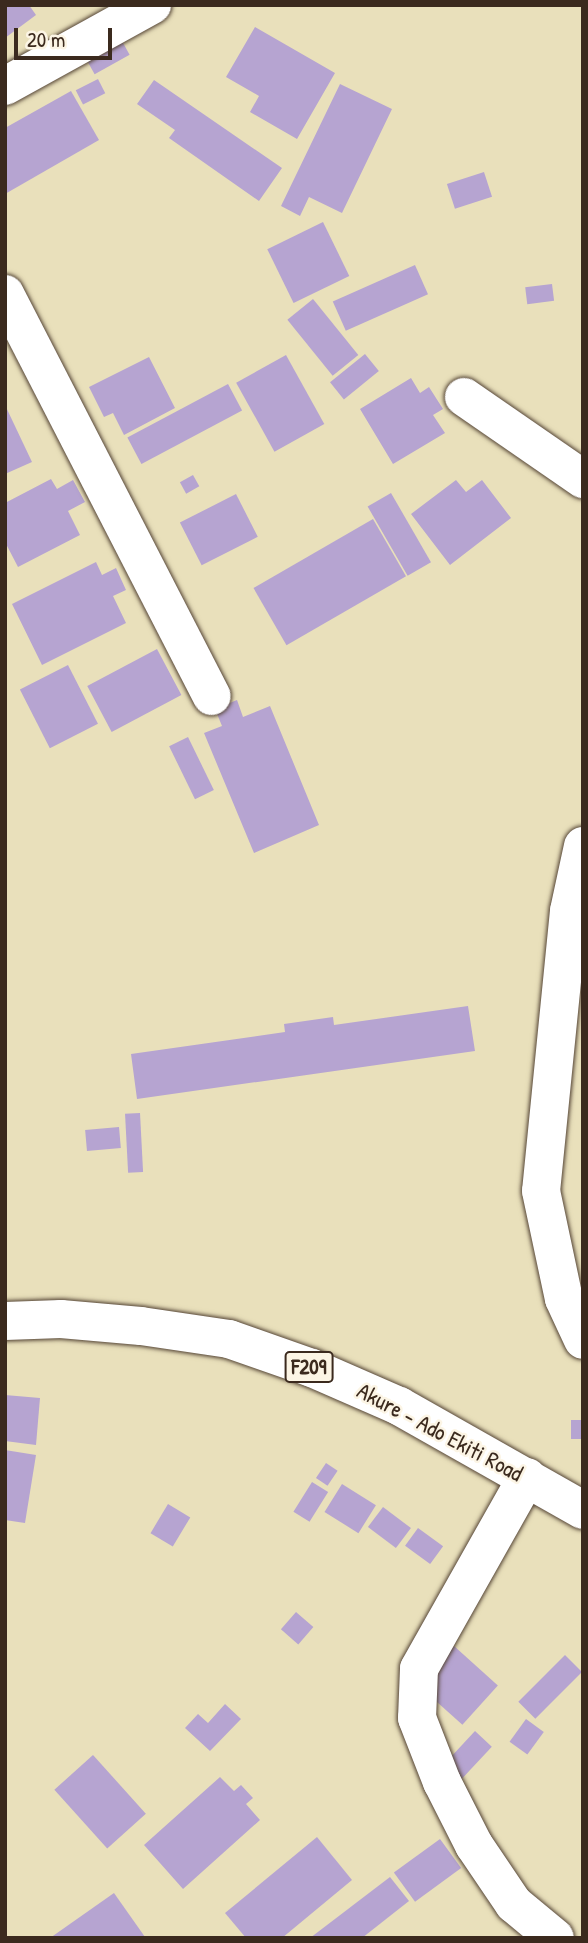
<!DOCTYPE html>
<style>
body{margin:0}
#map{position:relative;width:588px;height:1943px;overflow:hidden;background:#e9e0bb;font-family:"Patrick Hand",sans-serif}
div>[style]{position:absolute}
.building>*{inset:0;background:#b6a4d1;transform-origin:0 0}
.roads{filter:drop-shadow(0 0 2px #554536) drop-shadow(0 0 2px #554536)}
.minor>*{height:38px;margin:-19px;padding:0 19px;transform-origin:19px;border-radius:19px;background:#fff}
.major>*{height:38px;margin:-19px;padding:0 19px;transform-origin:19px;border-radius:19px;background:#fff}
span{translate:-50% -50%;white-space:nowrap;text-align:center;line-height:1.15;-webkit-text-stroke:5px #fcf5e5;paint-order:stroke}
.shield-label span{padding:2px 5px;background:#fcf5e5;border:2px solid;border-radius:5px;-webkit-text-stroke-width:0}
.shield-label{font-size:21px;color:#3b2a1e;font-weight:700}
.street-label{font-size:23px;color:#3b2a1e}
.frame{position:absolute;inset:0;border:7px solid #3b2a1e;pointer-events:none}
.scale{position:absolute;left:14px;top:28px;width:98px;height:32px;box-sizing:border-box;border:4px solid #3b2a1e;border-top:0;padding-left:9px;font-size:21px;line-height:24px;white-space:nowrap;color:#3b2a1e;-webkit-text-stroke:5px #fcf5e5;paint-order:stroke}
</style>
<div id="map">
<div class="building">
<i style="clip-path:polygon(5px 5px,29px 5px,36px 15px,5px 38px)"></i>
<i style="clip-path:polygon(255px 27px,335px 73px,297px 139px,250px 112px,259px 96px,226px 77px)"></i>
<i style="left:117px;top:32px;width:26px;height:40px;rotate:61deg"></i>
<i style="left:98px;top:79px;width:16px;height:25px;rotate:63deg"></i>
<i style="clip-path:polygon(154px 80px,282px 168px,259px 201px,169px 138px,175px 130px,137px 104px)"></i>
<i style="clip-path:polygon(340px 84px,392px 109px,342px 213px,309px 197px,300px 216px,281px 206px)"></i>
<i style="clip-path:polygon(71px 91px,99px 140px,5px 194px,5px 128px)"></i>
<i style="left:484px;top:172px;width:26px;height:39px;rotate:72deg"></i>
<i style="left:323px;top:222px;width:60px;height:62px;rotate:64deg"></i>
<i style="left:415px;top:265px;width:32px;height:90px;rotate:66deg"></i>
<i style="left:552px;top:284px;width:17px;height:27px;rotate:83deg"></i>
<i style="left:313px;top:299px;width:72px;height:33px;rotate:51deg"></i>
<i style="left:365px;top:354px;width:22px;height:45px;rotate:51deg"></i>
<i style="left:286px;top:355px;width:79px;height:57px;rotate:61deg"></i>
<i style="clip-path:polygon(149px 357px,175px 408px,124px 435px,113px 413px,104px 417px,89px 387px)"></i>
<i style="clip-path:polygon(411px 378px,420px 393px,429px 387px,443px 409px,433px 415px,445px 433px,393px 464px,360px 409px)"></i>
<i style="left:228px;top:384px;width:30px;height:114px;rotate:62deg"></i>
<i style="clip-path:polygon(5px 405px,32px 462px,5px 474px)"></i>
<i style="left:193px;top:475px;width:13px;height:15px;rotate:61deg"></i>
<i style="clip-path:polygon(51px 479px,57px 489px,73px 480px,85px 502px,68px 511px,80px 535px,18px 567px,5px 542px,5px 503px)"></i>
<i style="clip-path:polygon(456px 480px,466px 492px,482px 480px,511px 518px,450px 565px,411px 514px)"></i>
<i style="left:391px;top:493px;width:80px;height:27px;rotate:60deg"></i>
<i style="left:236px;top:494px;width:48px;height:63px;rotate:63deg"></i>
<i style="left:373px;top:519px;width:66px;height:138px;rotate:60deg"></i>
<i style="clip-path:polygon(96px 562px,102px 575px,116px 568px,126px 590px,113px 596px,126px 623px,42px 665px,12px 604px)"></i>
<i style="left:157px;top:649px;width:52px;height:79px;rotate:62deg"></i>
<i style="left:68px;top:665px;width:66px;height:54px;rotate:63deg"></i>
<i style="clip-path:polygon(237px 700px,243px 717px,270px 706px,319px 825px,254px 853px,204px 733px,222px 726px,215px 709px)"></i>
<i style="left:188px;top:737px;width:59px;height:21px;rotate:64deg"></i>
<i style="clip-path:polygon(468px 1006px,475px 1051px,137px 1099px,131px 1054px,285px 1032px,284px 1024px,333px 1017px,334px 1025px)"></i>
<i style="left:140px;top:1113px;width:59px;height:15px;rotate:87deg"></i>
<i style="left:119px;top:1127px;width:21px;height:34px;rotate:85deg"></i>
<i style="clip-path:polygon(5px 1395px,40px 1398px,36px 1445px,5px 1441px)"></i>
<i style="left:571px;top:1420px;width:12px;height:19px"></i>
<i style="clip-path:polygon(5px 1450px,36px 1455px,25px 1523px,5px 1520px)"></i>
<i style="left:326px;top:1463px;width:14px;height:18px;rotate:34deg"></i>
<i style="left:312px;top:1482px;width:19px;height:35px;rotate:32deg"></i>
<i style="left:342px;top:1484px;width:40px;height:33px;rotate:32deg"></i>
<i style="left:168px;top:1504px;width:26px;height:34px;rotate:31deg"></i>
<i style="left:383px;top:1507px;width:35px;height:25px;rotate:37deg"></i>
<i style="left:418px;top:1528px;width:31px;height:22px;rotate:36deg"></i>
<i style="left:296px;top:1612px;width:23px;height:23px;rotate:41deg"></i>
<i style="left:454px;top:1646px;width:59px;height:53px;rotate:42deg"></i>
<i style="left:565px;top:1655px;width:24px;height:66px;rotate:45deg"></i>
<i style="clip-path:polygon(225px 1704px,241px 1719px,210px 1751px,185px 1728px,198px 1714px,208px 1723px)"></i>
<i style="left:526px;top:1719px;width:22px;height:28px;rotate:36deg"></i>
<i style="left:475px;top:1731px;width:23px;height:46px;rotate:43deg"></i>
<i style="left:93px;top:1755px;width:79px;height:52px;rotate:48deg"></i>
<i style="clip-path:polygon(220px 1777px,234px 1791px,241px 1785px,253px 1798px,246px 1804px,260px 1820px,183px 1889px,144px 1845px)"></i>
<i style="clip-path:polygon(317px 1837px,352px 1880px,282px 1938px,246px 1938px,225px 1913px)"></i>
<i style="left:440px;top:1839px;width:36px;height:57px;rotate:54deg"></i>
<i style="clip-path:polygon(390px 1877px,409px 1901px,362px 1938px,310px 1938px)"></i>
<i style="clip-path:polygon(114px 1893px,145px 1937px,50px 1938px)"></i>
</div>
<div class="roads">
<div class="minor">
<i style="left:5px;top:86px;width:168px;rotate:-28.9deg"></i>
<i style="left:5px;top:294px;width:452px;rotate:62.8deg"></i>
<i style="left:464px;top:397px;width:145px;rotate:34.6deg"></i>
<i style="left:583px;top:846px;width:66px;rotate:102.2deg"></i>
<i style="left:569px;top:911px;width:281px;rotate:95.7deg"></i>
<i style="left:541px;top:1191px;width:110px;rotate:78deg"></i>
<i style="left:564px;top:1299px;width:45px;rotate:65.1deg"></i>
<i style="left:527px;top:1477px;width:220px;rotate:119.4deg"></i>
<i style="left:419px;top:1669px;width:49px;rotate:92.3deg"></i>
<i style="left:417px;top:1718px;width:69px;rotate:68.7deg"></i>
<i style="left:442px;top:1782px;width:71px;rotate:63.1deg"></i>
<i style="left:474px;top:1845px;width:71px;rotate:55.9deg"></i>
<i style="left:514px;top:1904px;width:53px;rotate:39.7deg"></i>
</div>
<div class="major">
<i style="left:5px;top:1321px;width:56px;rotate:-2deg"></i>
<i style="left:61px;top:1319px;width:80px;rotate:5deg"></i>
<i style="left:141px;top:1326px;width:89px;rotate:8.4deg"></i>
<i style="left:229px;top:1339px;width:88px;rotate:19.3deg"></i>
<i style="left:312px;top:1368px;width:95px;rotate:23.6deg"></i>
<i style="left:399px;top:1406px;width:211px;rotate:29.5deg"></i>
</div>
</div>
<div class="shield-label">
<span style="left:309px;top:1367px">F209</span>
</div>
<div class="street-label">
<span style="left:440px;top:1432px;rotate:28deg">Akure - Ado Ekiti Road</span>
</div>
<div class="frame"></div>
<div class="scale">20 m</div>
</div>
